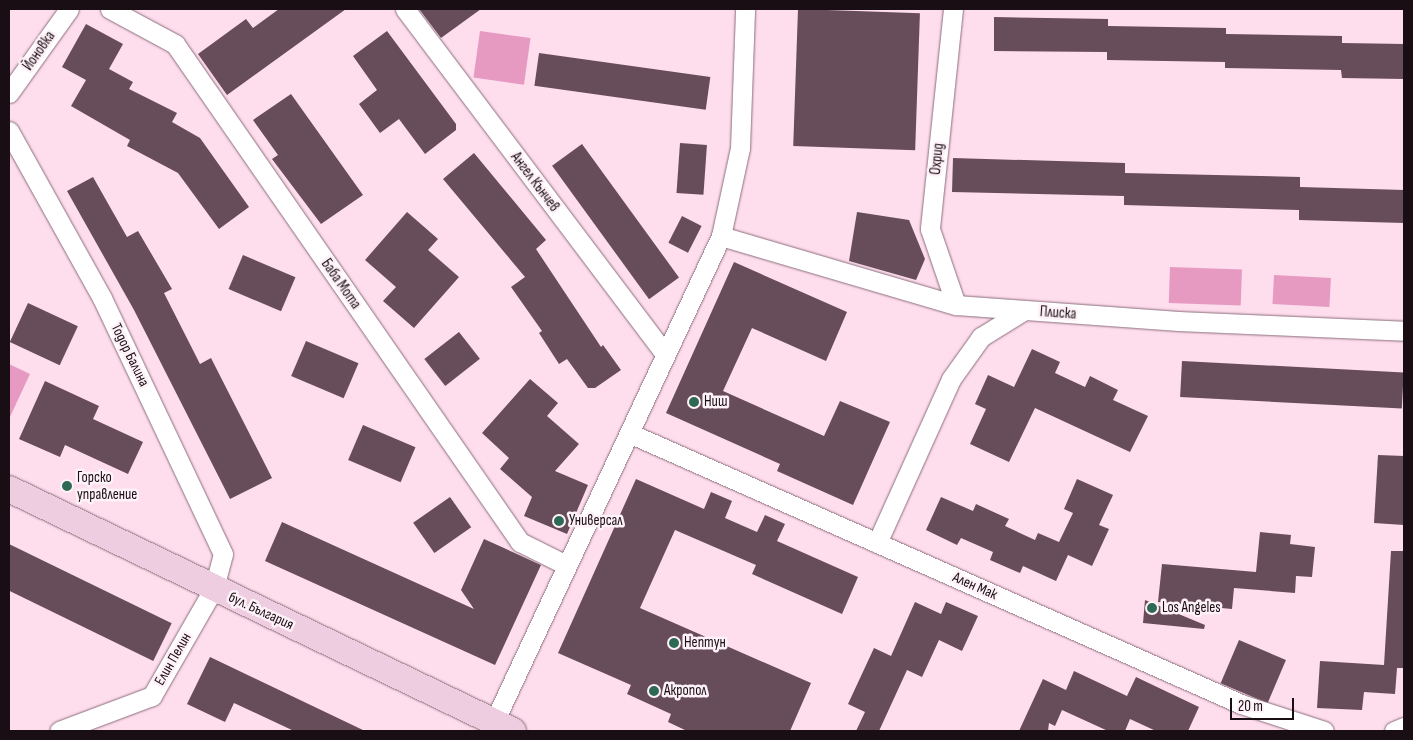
<!DOCTYPE html>
<meta charset="utf-8">
<style>
body{margin:0}
#map{position:relative;width:1413px;height:740px;overflow:hidden;background:#fedded;font-family:"Sofia Sans Condensed",sans-serif}
div>[style]{position:absolute}
.green>*{inset:0;background:#e69ac2;transform-origin:0 0}
.building>*{inset:0;background:#674c5a;transform-origin:0 0}
.roads{filter:drop-shadow(0 0 1px #8b6e7c) drop-shadow(0 0 1px #8b6e7c)}
.minor>*{height:19px;margin:-9.5px;padding:0 9.5px;transform-origin:9.5px;border-radius:9.5px;background:#fff}
.secondary>*{height:26px;margin:-13px;padding:0 13px;transform-origin:13px;border-radius:13px;background:#eecde0}
.dots>*{width:14px;height:14px;translate:-50% -50%;box-sizing:border-box;border:2px solid #fef1f7;border-radius:50%}
span{translate:-50% -50%;white-space:nowrap;text-align:center;line-height:1.15;-webkit-text-stroke:5px #fef1f7;paint-order:stroke}
.street-label{font-size:15px;color:#180e13}
.poi-label{font-size:15px;color:#180e13}
.left{translate:0 -50%;text-align:left}
.frame{position:absolute;inset:0;border:10px solid #180e13;pointer-events:none}
.scale{position:absolute;left:1230px;top:698px;width:64px;height:22px;box-sizing:border-box;border:2px solid #180e13;border-top:0;padding-left:6px;font-size:15px;line-height:18px;white-space:nowrap;color:#180e13;-webkit-text-stroke:4px #fef1f7;paint-order:stroke}
</style>
<div id="map">
<div class="green">
<i style="left:480px;top:31px;width:51px;height:47px;rotate:8deg"></i>
<i style="left:1170px;top:267px;width:72px;height:36px;rotate:2deg"></i>
<i style="left:1274px;top:275px;width:57px;height:29px;rotate:3deg"></i>
<i style="clip-path:polygon(9px 364px,30px 374px,9px 419px)"></i>
</div>
<div class="building">
<i style="clip-path:polygon(279px 9px,346px 9px,227px 95px,198px 54px,246px 19px,253px 28px)"></i>
<i style="clip-path:polygon(419px 9px,481px 9px,441px 38px)"></i>
<i style="left:798px;top:9px;width:122px;height:137px;rotate:2deg"></i>
<i style="clip-path:polygon(994px 17px,1108px 19px,1108px 26px,1226px 28px,1226px 34px,1342px 36px,1342px 43px,1404px 44px,1404px 79px,1342px 78px,1341px 70px,1225px 68px,1225px 62px,1107px 60px,1107px 52px,994px 51px)"></i>
<i style="clip-path:polygon(86px 24px,123px 44px,109px 69px,133px 82px,129px 89px,177px 113px,172px 122px,200px 138px,249px 207px,219px 229px,178px 173px,127px 146px,130px 140px,71px 106px,86px 80px,62px 67px)"></i>
<i style="clip-path:polygon(387px 31px,456px 124px,456px 130px,425px 154px,399px 119px,380px 133px,359px 104px,377px 90px,353px 56px)"></i>
<i style="left:539px;top:53px;width:173px;height:33px;rotate:8deg"></i>
<i style="clip-path:polygon(291px 94px,363px 195px,321px 224px,272px 159px,278px 155px,253px 120px)"></i>
<i style="left:680px;top:143px;width:27px;height:50px;rotate:4deg"></i>
<i style="left:582px;top:144px;width:165px;height:37px;rotate:54deg"></i>
<i style="clip-path:polygon(474px 153px,546px 240px,536px 249px,601px 347px,603px 345px,621px 370px,595px 388px,588px 388px,567px 359px,559px 364px,539px 333px,542px 331px,511px 287px,525px 277px,443px 179px)"></i>
<i style="clip-path:polygon(953px 158px,1125px 163px,1125px 173px,1300px 177px,1300px 187px,1404px 190px,1404px 223px,1299px 220px,1299px 210px,1124px 205px,1124px 196px,952px 192px)"></i>
<i style="clip-path:polygon(93px 177px,127px 237px,138px 231px,172px 289px,164px 293px,200px 364px,211px 358px,272px 478px,230px 499px,134px 310px,67px 191px)"></i>
<i style="clip-path:polygon(407px 212px,438px 239px,428px 250px,459px 277px,414px 328px,383px 301px,396px 287px,365px 260px)"></i>
<i style="clip-path:polygon(857px 212px,909px 220px,925px 259px,916px 280px,849px 261px)"></i>
<i style="left:682px;top:216px;width:22px;height:30px;rotate:27deg"></i>
<i style="left:243px;top:255px;width:57px;height:37px;rotate:23deg"></i>
<i style="clip-path:polygon(734px 262px,847px 312px,826px 361px,752px 328px,723px 391px,824px 436px,840px 401px,890px 422px,853px 505px,777px 471px,780px 464px,666px 413px)"></i>
<i style="left:28px;top:303px;width:55px;height:43px;rotate:25deg"></i>
<i style="left:459px;top:332px;width:34px;height:44px;rotate:52deg"></i>
<i style="left:306px;top:341px;width:57px;height:38px;rotate:23deg"></i>
<i style="clip-path:polygon(1032px 349px,1060px 362px,1055px 373px,1085px 387px,1090px 376px,1118px 390px,1113px 400px,1148px 416px,1130px 452px,1035px 408px,1009px 462px,970px 444px,986px 409px,975px 404px,988px 375px,1014px 387px)"></i>
<i style="left:1182px;top:361px;width:222px;height:36px;rotate:3deg"></i>
<i style="clip-path:polygon(530px 379px,558px 403px,547px 416px,579px 444px,555px 471px,588px 485px,567px 534px,524px 516px,532px 497px,500px 469px,509px 458px,482px 433px)"></i>
<i style="clip-path:polygon(45px 381px,99px 406px,93px 419px,143px 442px,128px 474px,65px 445px,60px 457px,19px 439px)"></i>
<i style="left:363px;top:425px;width:57px;height:38px;rotate:23deg"></i>
<i style="clip-path:polygon(1378px 455px,1404px 456px,1404px 525px,1374px 523px)"></i>
<i style="clip-path:polygon(636px 479px,704px 509px,711px 492px,732px 501px,725px 518px,757px 532px,765px 515px,785px 524px,777px 541px,858px 577px,842px 614px,752px 574px,756px 565px,675px 530px,640px 608px,811px 683px,790px 731px,687px 731px,668px 722px,671px 714px,627px 694px,631px 685px,558px 653px)"></i>
<i style="clip-path:polygon(1077px 479px,1113px 495px,1099px 525px,1109px 529px,1092px 566px,1068px 555px,1056px 581px,1023px 566px,1020px 573px,990px 560px,993px 552px,961px 538px,957px 545px,926px 530px,941px 497px,973px 511px,976px 504px,1009px 519px,1005px 526px,1035px 540px,1038px 533px,1059px 542px,1073px 513px,1064px 509px)"></i>
<i style="left:450px;top:497px;width:37px;height:45px;rotate:55deg"></i>
<i style="clip-path:polygon(282px 522px,474px 609px,461px 590px,484px 539px,541px 565px,495px 665px,265px 561px)"></i>
<i style="clip-path:polygon(1260px 532px,1291px 535px,1290px 544px,1315px 547px,1312px 577px,1296px 576px,1295px 593px,1234px 588px,1232px 609px,1158px 602px,1162px 564px,1256px 572px)"></i>
<i style="left:9px;top:544px;width:181px;height:42px;rotate:26deg"></i>
<i style="clip-path:polygon(1391px 551px,1404px 551px,1404px 668px,1397px 668px,1395px 694px,1364px 692px,1362px 710px,1317px 708px,1320px 661px,1384px 665px)"></i>
<i style="clip-path:polygon(1145px 600px,1205px 625px,1204px 629px,1143px 623px)"></i>
<i style="clip-path:polygon(915px 602px,941px 614px,946px 602px,978px 616px,962px 651px,939px 640px,922px 677px,907px 670px,879px 731px,856px 731px,865px 712px,848px 704px,874px 648px,891px 656px)"></i>
<i style="left:1239px;top:640px;width:51px;height:47px;rotate:23deg"></i>
<i style="clip-path:polygon(210px 657px,365px 731px,294px 731px,234px 703px,225px 722px,187px 704px)"></i>
<i style="clip-path:polygon(1074px 671px,1127px 696px,1136px 677px,1199px 707px,1188px 731px,1156px 731px,1130px 719px,1125px 731px,1108px 731px,1062px 710px,1055px 726px,1049px 723px,1048px 731px,1019px 731px,1043px 679px,1066px 690px)"></i>
</div>
<div class="roads">
<div class="minor">
<i style="left:110px;top:9px;width:74px;rotate:28.3deg"></i>
<i style="left:175px;top:44px;width:606px;rotate:55.29deg"></i>
<i style="left:520px;top:542px;width:51px;rotate:26.6deg"></i>
<i style="left:405px;top:9px;width:433px;rotate:53deg"></i>
<i style="left:953px;top:9px;width:221px;rotate:96deg"></i>
<i style="left:930px;top:229px;width:80px;rotate:71.1deg"></i>
<i style="left:9px;top:93px;width:103px;rotate:-54.5deg"></i>
<i style="left:9px;top:131px;width:191px;rotate:60.9deg"></i>
<i style="left:102px;top:298px;width:283px;rotate:64.7deg"></i>
<i style="left:223px;top:554px;width:35px;rotate:105deg"></i>
<i style="left:214px;top:588px;width:125px;rotate:119.9deg"></i>
<i style="left:152px;top:696px;width:99px;rotate:159.4deg"></i>
<i style="left:721px;top:236px;width:245px;rotate:16.4deg"></i>
<i style="left:956px;top:305px;width:223px;rotate:4.1deg"></i>
<i style="left:1178px;top:321px;width:226px;rotate:2.5deg"></i>
<i style="left:629px;top:433px;width:669px;rotate:23.88deg"></i>
<i style="left:1241px;top:704px;width:87px;rotate:18deg"></i>
<i style="left:877px;top:543px;width:180px;rotate:-65.7deg"></i>
<i style="left:951px;top:379px;width:52px;rotate:-54.5deg"></i>
<i style="left:981px;top:337px;width:49px;rotate:-31.8deg"></i>
<i style="left:494px;top:722px;width:536px;rotate:-64.96deg"></i>
<i style="left:721px;top:236px;width:90px;rotate:-77.8deg"></i>
<i style="left:740px;top:148px;width:139px;rotate:-87.9deg"></i>
<i style="left:1394px;top:731px;width:11px;rotate:-22deg"></i>
</div>
<div class="secondary">
<i style="left:9px;top:489px;width:559px;rotate:25.65deg"></i>
</div>
</div>
<div class="dots">
<i style="left:694px;top:402px;background:#2e6954"></i>
<i style="left:67px;top:486px;background:#2e6954"></i>
<i style="left:559px;top:521px;background:#2e6954"></i>
<i style="left:1152px;top:608px;background:#2e6954"></i>
<i style="left:674px;top:643px;background:#2e6954"></i>
<i style="left:654px;top:691px;background:#2e6954"></i>
</div>
<div class="street-label">
<span style="left:39px;top:51px;rotate:-55deg">Йоновка</span>
<span style="left:937px;top:159px;rotate:-84deg">Охрид</span>
<span style="left:535px;top:182px;rotate:53deg">Ангел Кънчев</span>
<span style="left:341px;top:284px;rotate:55deg">Баба Мота</span>
<span style="left:1058px;top:313px;rotate:4deg">Плиска</span>
<span style="left:130px;top:355px;rotate:64deg">Тодор Балина</span>
<span style="left:975px;top:586px;rotate:24deg">Ален Мак</span>
<span style="left:261px;top:611px;rotate:25deg">бул. България</span>
<span style="left:173px;top:659px;rotate:-60deg">Елин Пелин</span>
</div>
<div class="poi-label">
<span class="left" style="left:704px;top:402px">Ниш</span>
<span class="left" style="left:77px;top:486px">Горско<br>управление</span>
<span class="left" style="left:569px;top:521px">Универсал</span>
<span class="left" style="left:1162px;top:608px">Los Angeles</span>
<span class="left" style="left:684px;top:643px">Нептун</span>
<span class="left" style="left:664px;top:691px">Акропол</span>
</div>
<div class="frame"></div>
<div class="scale">20 m</div>
</div>
